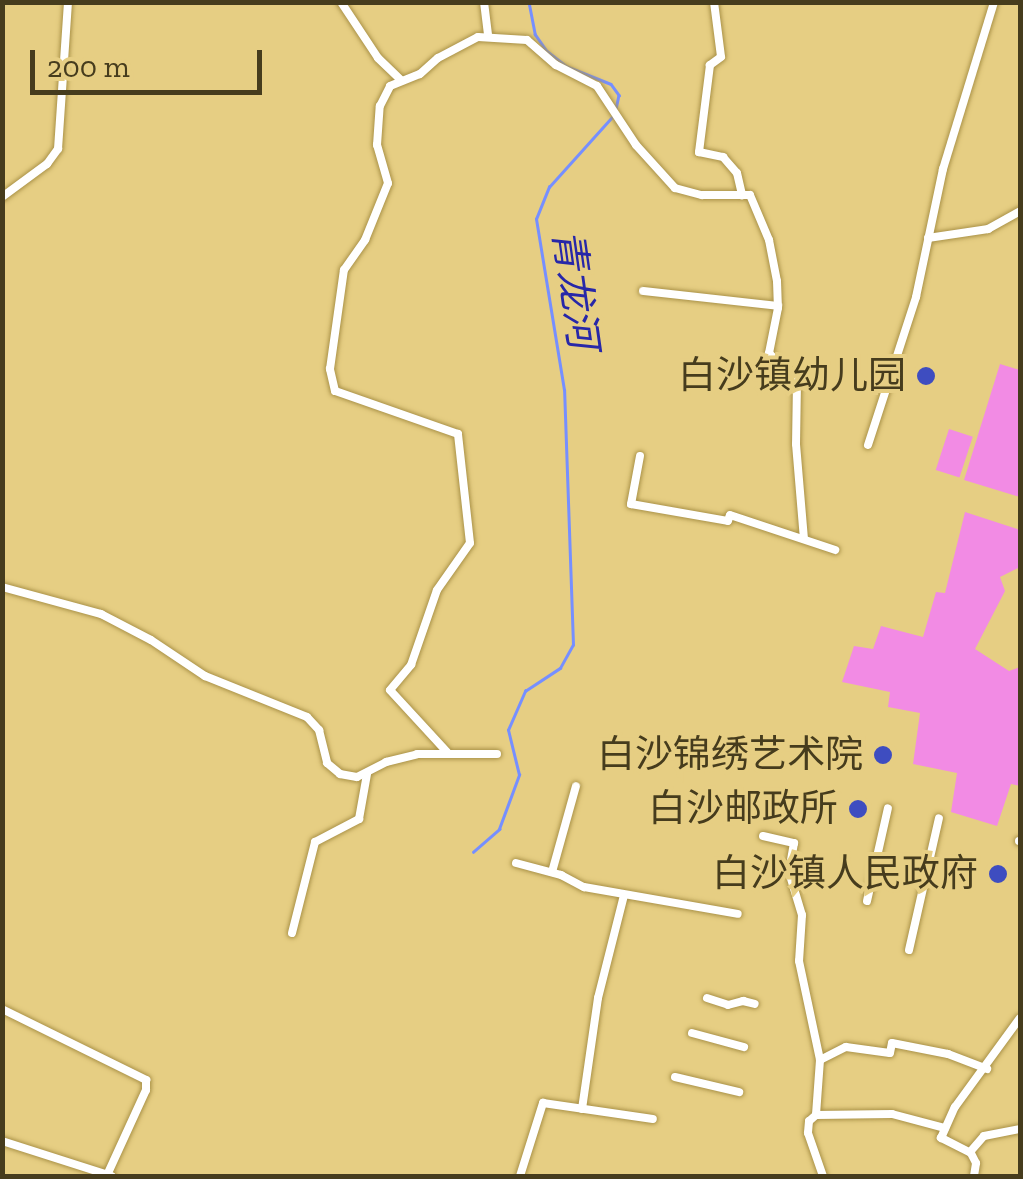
<!DOCTYPE html>
<meta charset="utf-8">
<style>
body{margin:0}
#map{position:relative;width:1023px;height:1179px;overflow:hidden;background:#e6ce83;font-family:"Zilla Slab","Noto Sans SC",serif}
div>[style]{position:absolute}
.green>*{inset:0;background:#f28be4;transform-origin:0 0}
.stream>*{height:2.5px;margin:-1.25px;padding:0 1.25px;transform-origin:1.25px;border-radius:1.25px;background:#768fff}
.roads{filter:drop-shadow(0 0 2px #aa9248) drop-shadow(0 0 2px #aa9248)}
.minor>*{height:8px;margin:-4px;padding:0 4px;transform-origin:4px;border-radius:4px;background:#fff}
.dots>*{width:28px;height:28px;translate:-50% -50%;box-sizing:border-box;border:5px solid #e6ce83;border-radius:50%}
span{translate:-50% -50%;white-space:nowrap;text-align:center;line-height:1.15;-webkit-text-stroke:8px #e6ce83;paint-order:stroke}
.poi-label{font-size:38px;color:#463c1d}
.right{translate:-100% -50%;text-align:right}
.water-label{font-size:40px;color:#2727a8;font-style:italic}
.frame{position:absolute;inset:0;border:5px solid #463c1d;pointer-events:none}
.scale{position:absolute;left:30px;top:50px;width:232px;height:45px;box-sizing:border-box;border:5px solid #463c1d;border-top:0;padding-left:12px;font-size:30px;line-height:35px;white-space:nowrap;color:#463c1d;-webkit-text-stroke:8px #e6ce83;paint-order:stroke}
</style>
<div id="map">
<div class="green">
<i style="clip-path:polygon(1000px 364px,1020px 370px,1020px 497px,964px 480px)"></i>
<i style="left:949px;top:429px;width:25px;height:43px;rotate:18deg"></i>
<i style="clip-path:polygon(965px 512px,1020px 530px,1020px 567px,1000px 577px,1005px 591px,975px 649px,1009px 671px,1020px 667px,1020px 786px,1011px 784px,997px 826px,951px 812px,957px 773px,913px 764px,920px 713px,888px 707px,890px 692px,842px 682px,854px 646px,873px 649px,881px 626px,923px 637px,936px 592px,945px 593px)"></i>
</div>
<div class="stream">
<i style="left:529px;top:2px;width:33px;rotate:79deg"></i>
<i style="left:535px;top:34px;width:21px;rotate:55deg"></i>
<i style="left:547px;top:51px;width:24px;rotate:38deg"></i>
<i style="left:566px;top:66px;width:48px;rotate:21.8deg"></i>
<i style="left:611px;top:84px;width:14px;rotate:54deg"></i>
<i style="left:619px;top:95px;width:14px;rotate:102deg"></i>
<i style="left:473px;top:852px;width:35px;rotate:-41deg"></i>
<i style="left:499px;top:829px;width:58px;rotate:-69.7deg"></i>
<i style="left:519px;top:775px;width:46px;rotate:-103.7deg"></i>
<i style="left:508px;top:730px;width:43px;rotate:-66.4deg"></i>
<i style="left:525px;top:691px;width:42px;rotate:-33.3deg"></i>
<i style="left:560px;top:668px;width:26px;rotate:-61deg"></i>
<i style="left:573px;top:645px;width:255px;rotate:-92deg"></i>
<i style="left:564px;top:390px;width:173px;rotate:-99.3deg"></i>
<i style="left:536px;top:219px;width:35px;rotate:-68deg"></i>
<i style="left:549px;top:187px;width:96px;rotate:-48deg"></i>
</div>
<div class="roads">
<div class="minor">
<i style="left:341px;top:2px;width:67px;rotate:56.5deg"></i>
<i style="left:378px;top:58px;width:32px;rotate:44deg"></i>
<i style="left:484px;top:2px;width:34px;rotate:83deg"></i>
<i style="left:714px;top:2px;width:55px;rotate:82.7deg"></i>
<i style="left:721px;top:57px;width:14px;rotate:144deg"></i>
<i style="left:710px;top:65px;width:88px;rotate:97.2deg"></i>
<i style="left:699px;top:152px;width:25px;rotate:12deg"></i>
<i style="left:723px;top:157px;width:21px;rotate:49deg"></i>
<i style="left:737px;top:173px;width:23px;rotate:77deg"></i>
<i style="left:2px;top:197px;width:56px;rotate:-36.3deg"></i>
<i style="left:47px;top:164px;width:19px;rotate:-54deg"></i>
<i style="left:58px;top:149px;width:147px;rotate:-86.1deg"></i>
<i style="left:928px;top:238px;width:61px;rotate:-8.5deg"></i>
<i style="left:988px;top:229px;width:37px;rotate:-29deg"></i>
<i style="left:643px;top:291px;width:136px;rotate:6.3deg"></i>
<i style="left:868px;top:445px;width:156px;rotate:-72deg"></i>
<i style="left:916px;top:297px;width:131px;rotate:-78.1deg"></i>
<i style="left:943px;top:169px;width:175px;rotate:-73deg"></i>
<i style="left:640px;top:456px;width:49px;rotate:100.6deg"></i>
<i style="left:631px;top:504px;width:98px;rotate:9.9deg"></i>
<i style="left:728px;top:521px;width:6px;rotate:-72deg"></i>
<i style="left:730px;top:515px;width:111px;rotate:18.4deg"></i>
<i style="left:2px;top:587px;width:103px;rotate:15.3deg"></i>
<i style="left:101px;top:614px;width:56px;rotate:27.5deg"></i>
<i style="left:151px;top:640px;width:65px;rotate:33.7deg"></i>
<i style="left:205px;top:676px;width:110px;rotate:21.9deg"></i>
<i style="left:307px;top:717px;width:18px;rotate:47deg"></i>
<i style="left:319px;top:730px;width:34px;rotate:76deg"></i>
<i style="left:327px;top:763px;width:17px;rotate:40deg"></i>
<i style="left:340px;top:774px;width:17px;rotate:10deg"></i>
<i style="left:357px;top:777px;width:33px;rotate:-27deg"></i>
<i style="left:386px;top:762px;width:32px;rotate:-14deg"></i>
<i style="left:417px;top:754px;width:80px"></i>
<i style="left:447px;top:752px;width:84px;rotate:-132.6deg"></i>
<i style="left:390px;top:690px;width:33px;rotate:-50deg"></i>
<i style="left:411px;top:665px;width:79px;rotate:-70.9deg"></i>
<i style="left:437px;top:590px;width:57px;rotate:-54.9deg"></i>
<i style="left:470px;top:543px;width:110px;rotate:-96.3deg"></i>
<i style="left:458px;top:434px;width:130px;rotate:-160.7deg"></i>
<i style="left:335px;top:391px;width:23px;rotate:-103deg"></i>
<i style="left:330px;top:369px;width:100px;rotate:-82deg"></i>
<i style="left:344px;top:270px;width:37px;rotate:-55deg"></i>
<i style="left:365px;top:240px;width:61px;rotate:-68deg"></i>
<i style="left:388px;top:183px;width:40px;rotate:-106deg"></i>
<i style="left:377px;top:145px;width:39px;rotate:-86deg"></i>
<i style="left:380px;top:106px;width:22px;rotate:-63deg"></i>
<i style="left:390px;top:86px;width:32px;rotate:-22deg"></i>
<i style="left:420px;top:74px;width:24px;rotate:-42deg"></i>
<i style="left:438px;top:58px;width:45px;rotate:-27.7deg"></i>
<i style="left:478px;top:37px;width:49px;rotate:3.5deg"></i>
<i style="left:527px;top:40px;width:38px;rotate:41deg"></i>
<i style="left:556px;top:65px;width:46px;rotate:27.1deg"></i>
<i style="left:597px;top:86px;width:71px;rotate:56.5deg"></i>
<i style="left:636px;top:145px;width:58px;rotate:47.8deg"></i>
<i style="left:675px;top:188px;width:28px;rotate:15deg"></i>
<i style="left:702px;top:195px;width:48px"></i>
<i style="left:750px;top:195px;width:49px;rotate:67.1deg"></i>
<i style="left:769px;top:240px;width:42px;rotate:79deg"></i>
<i style="left:777px;top:281px;width:27px;rotate:88deg"></i>
<i style="left:778px;top:308px;width:46px;rotate:101.3deg"></i>
<i style="left:769px;top:353px;width:40px;rotate:46deg"></i>
<i style="left:797px;top:382px;width:62px;rotate:90.9deg"></i>
<i style="left:796px;top:444px;width:95px;rotate:85.2deg"></i>
<i style="left:763px;top:836px;width:32px;rotate:13deg"></i>
<i style="left:794px;top:843px;width:29px;rotate:100deg"></i>
<i style="left:789px;top:872px;width:45px;rotate:73.2deg"></i>
<i style="left:802px;top:915px;width:46px;rotate:93.7deg"></i>
<i style="left:799px;top:961px;width:101px;rotate:78deg"></i>
<i style="left:820px;top:1060px;width:55px;rotate:94.2deg"></i>
<i style="left:816px;top:1115px;width:9px;rotate:139deg"></i>
<i style="left:809px;top:1121px;width:12px;rotate:95deg"></i>
<i style="left:808px;top:1133px;width:46px;rotate:70.8deg"></i>
<i style="left:1019px;top:841px;width:1px"></i>
<i style="left:516px;top:863px;width:47px;rotate:14.9deg"></i>
<i style="left:561px;top:875px;width:26px;rotate:28deg"></i>
<i style="left:584px;top:887px;width:156px;rotate:9.9deg"></i>
<i style="left:552px;top:872px;width:89px;rotate:-74.4deg"></i>
<i style="left:867px;top:901px;width:95px;rotate:-77.3deg"></i>
<i style="left:292px;top:933px;width:94px;rotate:-75.8deg"></i>
<i style="left:315px;top:842px;width:50px;rotate:-27.6deg"></i>
<i style="left:359px;top:819px;width:46px;rotate:-79.9deg"></i>
<i style="left:909px;top:950px;width:135px;rotate:-77.2deg"></i>
<i style="left:707px;top:998px;width:22px;rotate:18deg"></i>
<i style="left:728px;top:1005px;width:16px;rotate:-15deg"></i>
<i style="left:743px;top:1001px;width:12px;rotate:14deg"></i>
<i style="left:2px;top:1009px;width:161px;rotate:26.2deg"></i>
<i style="left:146px;top:1080px;width:10px;rotate:90deg"></i>
<i style="left:146px;top:1090px;width:94px;rotate:114.6deg"></i>
<i style="left:692px;top:1033px;width:54px;rotate:15.1deg"></i>
<i style="left:820px;top:1060px;width:29px;rotate:-27deg"></i>
<i style="left:846px;top:1047px;width:44px;rotate:7.8deg"></i>
<i style="left:890px;top:1053px;width:10px;rotate:-79deg"></i>
<i style="left:892px;top:1043px;width:57px;rotate:11.1deg"></i>
<i style="left:948px;top:1054px;width:42px;rotate:21deg"></i>
<i style="left:675px;top:1077px;width:66px;rotate:13.2deg"></i>
<i style="left:582px;top:1109px;width:112px;rotate:-81.8deg"></i>
<i style="left:598px;top:998px;width:106px;rotate:-75.8deg"></i>
<i style="left:816px;top:1115px;width:76px;rotate:-0.8deg"></i>
<i style="left:892px;top:1114px;width:55px;rotate:14.8deg"></i>
<i style="left:2px;top:1141px;width:115px;rotate:17.7deg"></i>
<i style="left:970px;top:1152px;width:21px;rotate:-49deg"></i>
<i style="left:984px;top:1136px;width:37px;rotate:-11deg"></i>
<i style="left:520px;top:1176px;width:77px;rotate:-72.5deg"></i>
<i style="left:543px;top:1103px;width:111px;rotate:8.3deg"></i>
<i style="left:974px;top:1176px;width:13px;rotate:-81deg"></i>
<i style="left:976px;top:1163px;width:11px;rotate:-117deg"></i>
<i style="left:971px;top:1153px;width:34px;rotate:-153deg"></i>
<i style="left:941px;top:1138px;width:34px;rotate:-66deg"></i>
<i style="left:955px;top:1107px;width:110px;rotate:-53.9deg"></i>
</div>
</div>
<div class="dots">
<i style="left:926px;top:376px;background:#3e4dc0"></i>
<i style="left:883px;top:755px;background:#3e4dc0"></i>
<i style="left:858px;top:809px;background:#3e4dc0"></i>
<i style="left:998px;top:874px;background:#3e4dc0"></i>
</div>
<div class="poi-label">
<span class="right" style="left:906px;top:376px">白沙镇幼儿园</span>
<span class="right" style="left:863px;top:755px">白沙锦绣艺术院</span>
<span class="right" style="left:838px;top:809px">白沙邮政所</span>
<span class="right" style="left:978px;top:874px">白沙镇人民政府</span>
</div>
<div class="water-label">
<span style="left:576px;top:289px;rotate:82deg">青龙河</span>
</div>
<div class="frame"></div>
<div class="scale">200 m</div>
</div>
